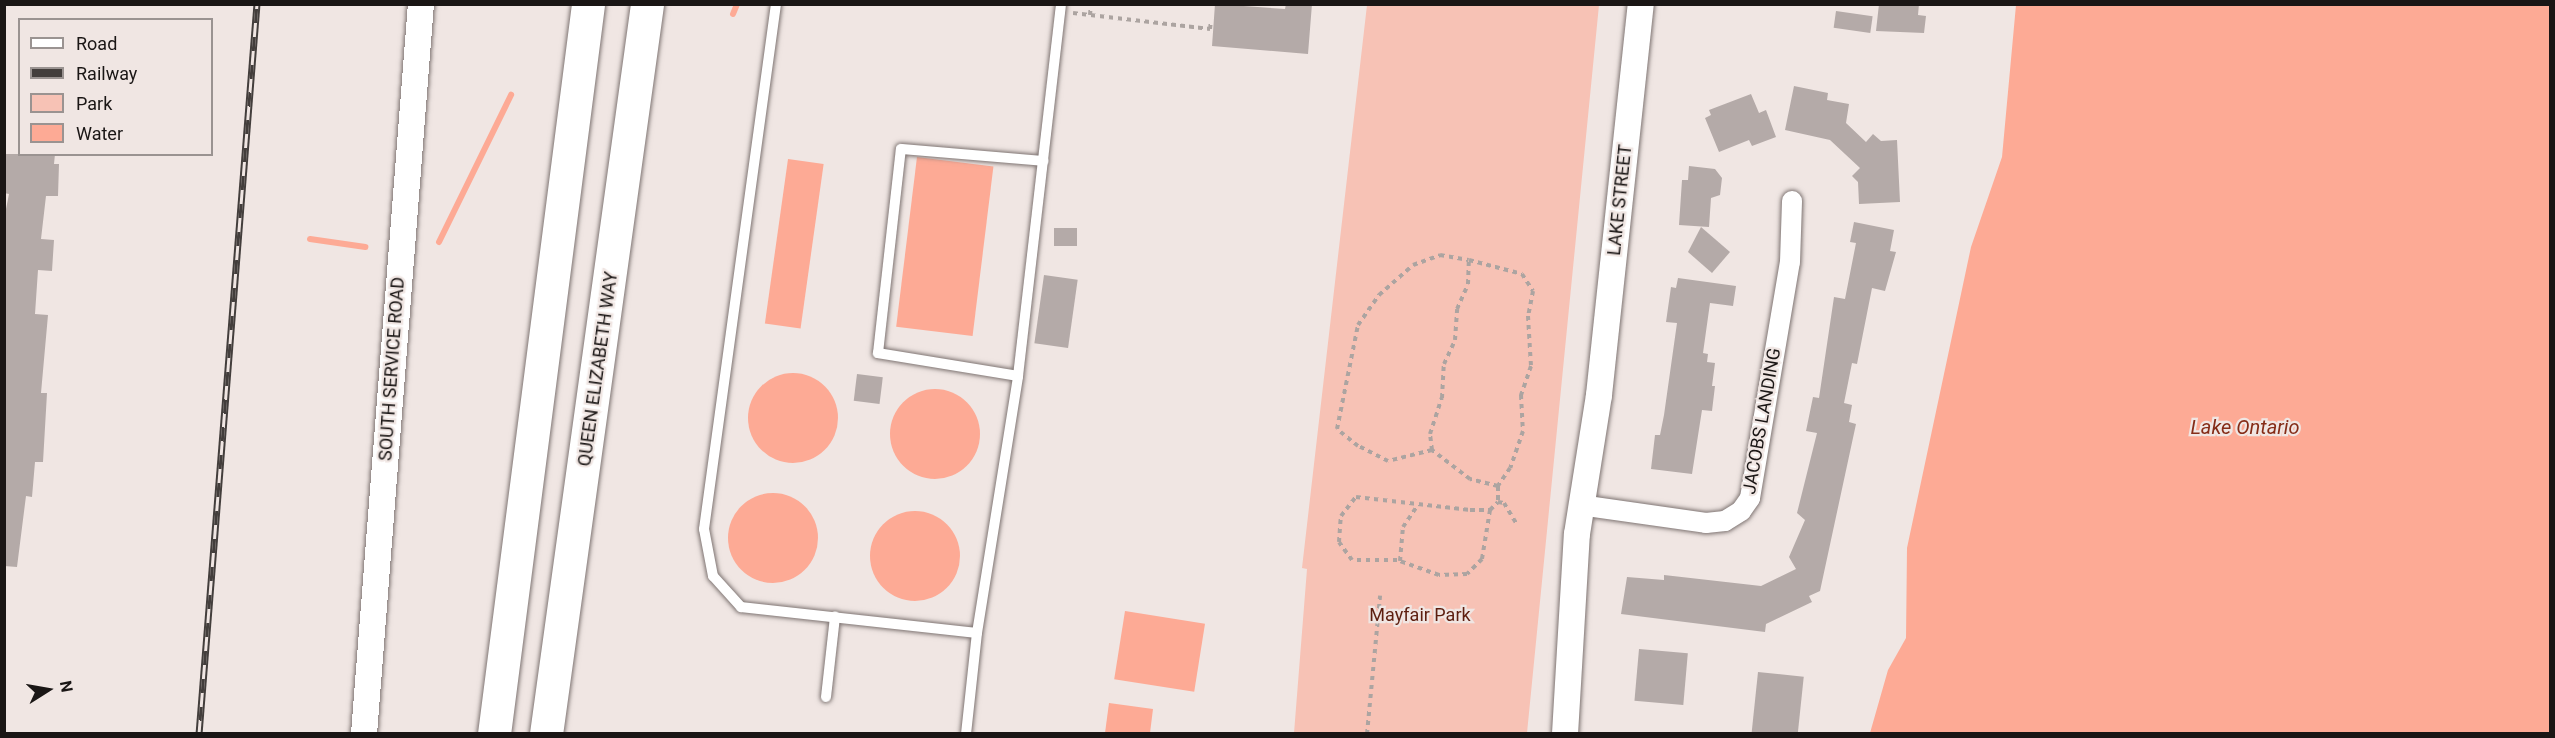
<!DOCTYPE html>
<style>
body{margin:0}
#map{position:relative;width:2555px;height:738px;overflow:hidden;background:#f0e6e3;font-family:Roboto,sans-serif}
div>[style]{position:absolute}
.green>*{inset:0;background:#f7c2b5}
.water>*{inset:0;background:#fdaa95;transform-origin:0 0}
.round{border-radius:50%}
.stream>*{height:6px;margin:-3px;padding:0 3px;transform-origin:3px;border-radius:3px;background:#fdaa95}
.building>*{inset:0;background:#b4aaa8;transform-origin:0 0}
.path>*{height:4px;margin-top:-2px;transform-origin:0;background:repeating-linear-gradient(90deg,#aca4a1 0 4.5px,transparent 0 9px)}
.roads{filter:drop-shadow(0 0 2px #7f7573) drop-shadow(0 0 2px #7f7573)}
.service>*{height:10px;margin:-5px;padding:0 5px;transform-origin:5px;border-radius:5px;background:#fff}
.minor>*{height:20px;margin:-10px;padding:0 10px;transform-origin:10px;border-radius:10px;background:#fff}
.tertiary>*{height:26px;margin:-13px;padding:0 13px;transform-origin:13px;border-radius:13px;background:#fff}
.motorway>*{height:33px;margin:-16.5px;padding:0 16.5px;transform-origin:16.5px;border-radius:16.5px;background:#fff}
.rail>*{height:7px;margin-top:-3.5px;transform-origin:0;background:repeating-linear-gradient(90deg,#f0e6e3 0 14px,#433e3c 0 28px);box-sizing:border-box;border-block:2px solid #433e3c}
span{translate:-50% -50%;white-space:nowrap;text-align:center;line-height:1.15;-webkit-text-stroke:4.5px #f0e6e3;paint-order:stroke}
.street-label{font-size:18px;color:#1a1615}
.park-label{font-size:18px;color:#5d1e0f}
.water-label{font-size:20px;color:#852c17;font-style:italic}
.frame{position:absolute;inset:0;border:6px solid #1a1615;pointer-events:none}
.legend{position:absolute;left:18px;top:18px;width:195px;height:138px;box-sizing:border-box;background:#f0e6e3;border:2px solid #9a9391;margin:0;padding:8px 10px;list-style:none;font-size:18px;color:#1a1615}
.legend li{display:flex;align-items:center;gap:12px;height:30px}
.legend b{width:30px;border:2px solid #9a9391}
.north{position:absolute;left:18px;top:660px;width:60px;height:60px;-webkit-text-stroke:4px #f0e6e3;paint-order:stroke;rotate:79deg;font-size:16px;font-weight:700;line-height:24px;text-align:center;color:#1a1615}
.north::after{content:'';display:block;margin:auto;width:21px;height:27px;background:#1a1615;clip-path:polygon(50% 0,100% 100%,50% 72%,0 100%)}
</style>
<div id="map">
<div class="green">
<i style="clip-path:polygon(1367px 5px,1599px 5px,1527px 733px,1294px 733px,1307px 569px,1302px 568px)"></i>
</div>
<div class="water">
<i style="clip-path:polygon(2016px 5px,2550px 5px,2550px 733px,1870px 733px,1888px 670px,1906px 638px,1907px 548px,1971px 247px,2002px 157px)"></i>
<i style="left:917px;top:157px;width:77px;height:171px;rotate:7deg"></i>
<i style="left:788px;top:159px;width:36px;height:166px;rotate:8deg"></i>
<i class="round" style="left:748px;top:373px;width:90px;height:90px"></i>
<i class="round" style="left:890px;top:389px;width:90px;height:90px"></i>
<i class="round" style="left:728px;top:493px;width:90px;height:90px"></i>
<i class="round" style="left:870px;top:511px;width:90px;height:90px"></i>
<i style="left:1125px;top:611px;width:81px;height:69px;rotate:9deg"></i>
<i style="clip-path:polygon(1109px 703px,1153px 709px,1150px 733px,1105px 733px)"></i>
</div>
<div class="stream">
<i style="left:733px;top:14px;width:11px;rotate:-68deg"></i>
<i style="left:310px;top:239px;width:56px;rotate:8.3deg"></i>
<i style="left:439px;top:242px;width:164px;rotate:-63.9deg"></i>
</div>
<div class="building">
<i style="clip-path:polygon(1215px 4px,1285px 9px,1286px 4px,1312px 4px,1308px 54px,1212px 46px)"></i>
<i style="clip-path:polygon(1879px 4px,1919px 4px,1918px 15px,1926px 16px,1924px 33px,1876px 31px)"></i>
<i style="left:1836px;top:11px;width:37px;height:17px;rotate:8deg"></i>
<i style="clip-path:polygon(1794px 86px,1828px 93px,1827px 100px,1849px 104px,1846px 123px,1866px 142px,1873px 134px,1881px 141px,1897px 140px,1900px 202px,1859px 204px,1858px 182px,1852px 176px,1860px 168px,1830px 140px,1785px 130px)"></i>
<i style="clip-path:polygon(1751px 94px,1759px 113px,1766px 110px,1776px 137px,1752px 146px,1749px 140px,1719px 152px,1705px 118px,1711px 115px,1709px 110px)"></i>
<i style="clip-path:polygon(4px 154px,55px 154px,54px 164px,59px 164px,58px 196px,46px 196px,41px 239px,54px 240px,52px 271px,38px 270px,35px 314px,48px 315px,41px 393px,47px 393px,43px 462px,35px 462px,32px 497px,26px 496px,17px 567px,4px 566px,4px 219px,9px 194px,4px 193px)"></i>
<i style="clip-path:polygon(1689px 166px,1715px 169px,1722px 178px,1720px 195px,1711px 198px,1709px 227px,1679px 225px,1682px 180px,1688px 180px)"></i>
<i style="clip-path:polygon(1854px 222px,1894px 230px,1890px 251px,1896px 252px,1885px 291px,1872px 288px,1857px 364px,1852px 363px,1844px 403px,1852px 405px,1849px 422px,1856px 424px,1820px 591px,1809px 596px,1812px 602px,1766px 624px,1765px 632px,1621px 614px,1627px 577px,1664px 580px,1664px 575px,1761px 586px,1796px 569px,1789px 557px,1805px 520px,1797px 513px,1817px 433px,1806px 431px,1813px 397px,1819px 398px,1834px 297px,1845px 299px,1856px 243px,1850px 242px)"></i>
<i style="clip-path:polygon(1701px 227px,1730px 252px,1712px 273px,1688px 252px)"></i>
<i style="left:1077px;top:228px;width:18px;height:23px;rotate:90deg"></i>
<i style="left:1044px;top:275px;width:34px;height:69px;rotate:8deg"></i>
<i style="clip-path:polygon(1678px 278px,1736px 286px,1733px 306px,1710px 303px,1703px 353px,1708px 354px,1707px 362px,1715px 363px,1712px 386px,1715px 386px,1712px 411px,1702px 410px,1692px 474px,1651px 469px,1655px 435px,1660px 435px,1664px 415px,1677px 323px,1666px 322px,1671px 287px,1676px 288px)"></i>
<i style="left:857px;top:374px;width:26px;height:27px;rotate:7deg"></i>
<i style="left:1639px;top:649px;width:49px;height:52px;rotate:5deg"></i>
<i style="left:1758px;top:672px;width:46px;height:62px;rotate:6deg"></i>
</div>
<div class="path">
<i style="left:1073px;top:13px;width:138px;rotate:6.7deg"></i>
<i style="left:1210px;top:29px;width:8px;rotate:-83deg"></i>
<i style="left:1090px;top:15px;width:11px;rotate:-85deg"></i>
<i style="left:1432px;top:450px;width:45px;rotate:166deg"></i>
<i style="left:1388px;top:461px;width:34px;rotate:-153deg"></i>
<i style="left:1358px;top:446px;width:27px;rotate:-141deg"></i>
<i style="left:1337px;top:429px;width:106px;rotate:-78.6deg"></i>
<i style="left:1358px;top:325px;width:37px;rotate:-55deg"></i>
<i style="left:1379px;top:295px;width:45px;rotate:-41.4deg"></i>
<i style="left:1413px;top:265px;width:29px;rotate:-20deg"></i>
<i style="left:1440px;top:255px;width:29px;rotate:10deg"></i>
<i style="left:1498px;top:486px;width:29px;rotate:-166deg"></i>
<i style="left:1470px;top:479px;width:48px;rotate:-142.7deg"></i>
<i style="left:1432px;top:450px;width:16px;rotate:-97deg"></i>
<i style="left:1430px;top:434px;width:38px;rotate:-72deg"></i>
<i style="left:1442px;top:398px;width:34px;rotate:-87deg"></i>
<i style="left:1444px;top:364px;width:26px;rotate:-65deg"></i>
<i style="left:1455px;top:340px;width:31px;rotate:-86deg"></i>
<i style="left:1457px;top:309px;width:27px;rotate:-66deg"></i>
<i style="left:1468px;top:284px;width:24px;rotate:-88deg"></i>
<i style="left:1469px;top:260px;width:55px;rotate:14.8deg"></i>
<i style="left:1522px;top:274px;width:20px;rotate:57deg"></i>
<i style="left:1533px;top:291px;width:25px;rotate:101deg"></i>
<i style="left:1528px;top:316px;width:50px;rotate:86.6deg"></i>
<i style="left:1531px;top:366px;width:31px;rotate:109deg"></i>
<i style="left:1521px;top:395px;width:36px;rotate:87deg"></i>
<i style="left:1523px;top:431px;width:39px;rotate:109deg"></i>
<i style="left:1510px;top:468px;width:22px;rotate:124deg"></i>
<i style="left:1498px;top:486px;width:16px;rotate:90deg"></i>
<i style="left:1498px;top:502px;width:6px;rotate:9deg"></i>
<i style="left:1504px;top:503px;width:26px;rotate:59deg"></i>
<i style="left:1490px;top:510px;width:50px;rotate:99.3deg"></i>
<i style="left:1482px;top:559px;width:21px;rotate:135deg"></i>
<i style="left:1467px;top:574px;width:28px;rotate:178deg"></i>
<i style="left:1439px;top:575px;width:45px;rotate:-160.3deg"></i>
<i style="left:1397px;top:560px;width:45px;rotate:180deg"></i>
<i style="left:1352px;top:560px;width:22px;rotate:-126deg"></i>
<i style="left:1339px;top:542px;width:26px;rotate:-86deg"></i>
<i style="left:1341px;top:516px;width:24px;rotate:-52deg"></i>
<i style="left:1356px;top:497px;width:115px;rotate:6.5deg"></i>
<i style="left:1470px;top:510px;width:20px"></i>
<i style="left:1490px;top:510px;width:11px;rotate:-45deg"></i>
<i style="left:1400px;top:561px;width:34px;rotate:-85deg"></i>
<i style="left:1403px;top:527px;width:25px;rotate:-56deg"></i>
<i style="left:1367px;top:734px;width:139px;rotate:-84.6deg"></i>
</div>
<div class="roads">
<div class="service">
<i style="left:776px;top:4px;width:530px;rotate:97.81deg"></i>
<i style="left:704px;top:529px;width:48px;rotate:79.2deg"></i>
<i style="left:713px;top:576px;width:42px;rotate:47.9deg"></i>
<i style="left:741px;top:607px;width:237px;rotate:6.3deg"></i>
<i style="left:1018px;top:376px;width:142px;rotate:-170.7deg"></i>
<i style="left:878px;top:353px;width:205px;rotate:-83.6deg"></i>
<i style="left:901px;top:149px;width:143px;rotate:4.8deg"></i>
<i style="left:826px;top:697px;width:81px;rotate:-83.6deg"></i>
<i style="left:966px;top:734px;width:102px;rotate:-83.8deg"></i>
<i style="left:977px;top:633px;width:260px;rotate:-80.9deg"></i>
<i style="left:1018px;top:376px;width:374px;rotate:-83.4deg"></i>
</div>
<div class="minor">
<i style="left:1580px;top:505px;width:127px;rotate:8.1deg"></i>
<i style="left:1706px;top:523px;width:19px;rotate:-6deg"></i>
<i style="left:1725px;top:521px;width:19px;rotate:-32deg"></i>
<i style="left:1741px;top:511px;width:16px;rotate:-55deg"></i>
<i style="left:1750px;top:498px;width:239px;rotate:-80.4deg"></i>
<i style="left:1790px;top:262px;width:61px;rotate:-88.1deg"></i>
</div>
<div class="tertiary">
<i style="left:364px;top:734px;width:732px;rotate:-85.54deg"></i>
<i style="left:1565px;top:734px;width:200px;rotate:-86.6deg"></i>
<i style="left:1577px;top:534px;width:141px;rotate:-81deg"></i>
<i style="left:1599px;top:395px;width:393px;rotate:-83.9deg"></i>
</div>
<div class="motorway">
<i style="left:494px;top:734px;width:736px;rotate:-82.66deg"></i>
<i style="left:546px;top:734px;width:737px;rotate:-82.12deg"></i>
</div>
</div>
<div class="rail">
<i style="left:199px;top:734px;width:732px;rotate:-85.46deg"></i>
</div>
<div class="street-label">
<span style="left:1620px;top:200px;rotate:-84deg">LAKE STREET</span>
<span style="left:392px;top:369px;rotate:-86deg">SOUTH SERVICE ROAD</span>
<span style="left:598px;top:369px;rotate:-82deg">QUEEN ELIZABETH WAY</span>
<span style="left:1762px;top:421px;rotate:-80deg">JACOBS LANDING</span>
</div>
<div class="park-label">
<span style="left:1420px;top:615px">Mayfair Park</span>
</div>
<div class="water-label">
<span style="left:2245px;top:427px">Lake Ontario</span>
</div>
<div class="frame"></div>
<ul class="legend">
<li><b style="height:8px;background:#fff"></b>Road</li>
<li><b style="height:8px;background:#433e3c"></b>Railway</li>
<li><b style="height:16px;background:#f7c2b5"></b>Park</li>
<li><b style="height:16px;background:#fdaa95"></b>Water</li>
</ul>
<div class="north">N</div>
</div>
